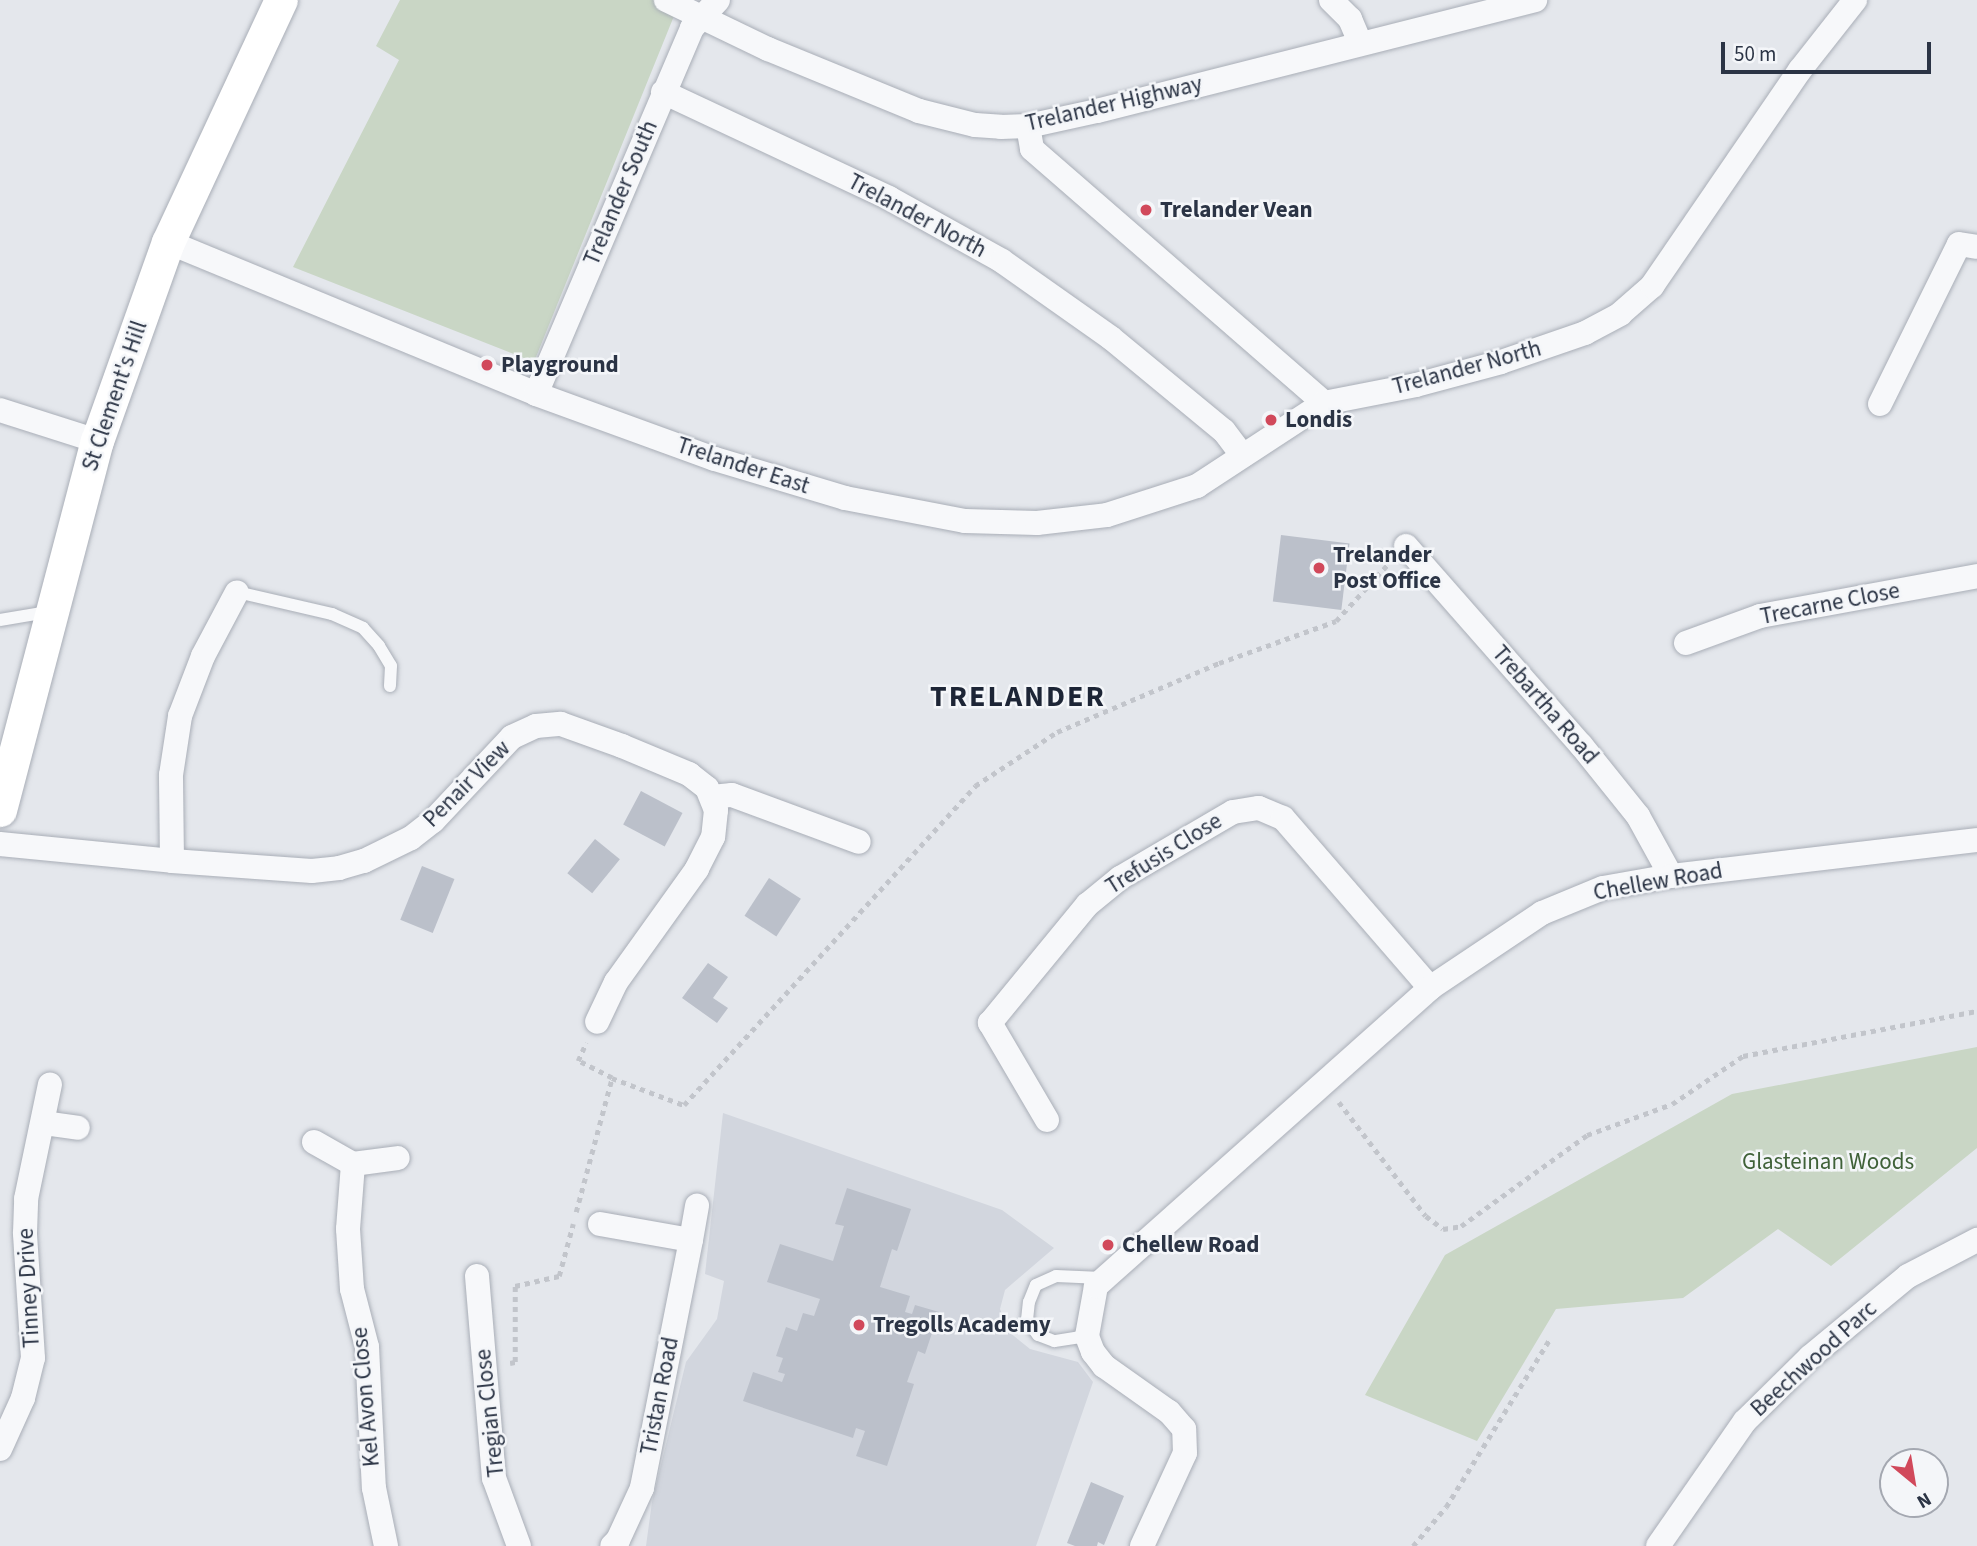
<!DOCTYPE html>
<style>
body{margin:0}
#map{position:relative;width:1977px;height:1546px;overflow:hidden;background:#e4e7ec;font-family:"Source Sans 3",sans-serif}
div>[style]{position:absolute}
.built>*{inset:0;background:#d2d6de}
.green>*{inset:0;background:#c9d6c5}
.building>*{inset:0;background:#bbc0ca;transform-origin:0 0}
.path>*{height:4.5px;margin-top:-2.25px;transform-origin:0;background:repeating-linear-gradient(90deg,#c2c5cb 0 5px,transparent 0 10px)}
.roads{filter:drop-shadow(0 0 2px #a9aeb7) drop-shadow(0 0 2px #a9aeb7)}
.lane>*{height:12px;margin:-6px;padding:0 6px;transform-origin:6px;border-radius:6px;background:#f7f8fa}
.street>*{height:24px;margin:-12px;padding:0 12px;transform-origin:12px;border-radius:12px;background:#f7f8fa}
.secondary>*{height:33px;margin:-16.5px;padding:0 16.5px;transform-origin:16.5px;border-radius:16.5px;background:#fff}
.dots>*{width:19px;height:19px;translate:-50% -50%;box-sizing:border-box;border:4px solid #f4f6f9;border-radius:50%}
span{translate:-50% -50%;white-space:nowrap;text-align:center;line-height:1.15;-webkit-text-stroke:5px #f4f6f9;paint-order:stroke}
.street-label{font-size:23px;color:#2b3445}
.poi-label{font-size:23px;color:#2b3445;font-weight:700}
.left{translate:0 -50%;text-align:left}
.park-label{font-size:23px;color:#3f6138}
.district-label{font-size:30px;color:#1d2536;font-weight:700;letter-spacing:2px}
.north{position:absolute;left:1879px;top:1448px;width:70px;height:70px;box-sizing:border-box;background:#f4f6f9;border:2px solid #a4a8b1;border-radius:50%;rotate:150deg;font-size:19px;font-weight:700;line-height:28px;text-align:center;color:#2b3445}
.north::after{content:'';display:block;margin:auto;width:24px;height:32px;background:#d1495b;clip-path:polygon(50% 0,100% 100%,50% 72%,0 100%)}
.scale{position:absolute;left:1721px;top:42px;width:210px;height:32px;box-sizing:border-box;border:4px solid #2b3445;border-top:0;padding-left:9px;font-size:21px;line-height:24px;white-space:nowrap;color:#2b3445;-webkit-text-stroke:5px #f4f6f9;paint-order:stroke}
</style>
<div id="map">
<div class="built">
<i style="clip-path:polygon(723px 1113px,1002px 1210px,1054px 1248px,1005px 1290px,1000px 1309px,1009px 1332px,1030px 1349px,1078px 1362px,1093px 1382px,1036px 1546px,646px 1546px,652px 1502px,686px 1362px,717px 1319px,724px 1281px,705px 1274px)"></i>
</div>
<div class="green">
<i style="clip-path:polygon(400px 0,655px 0,676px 11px,534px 362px,293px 267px,399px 60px,376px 46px)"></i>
<i style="clip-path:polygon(1977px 1047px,1977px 1148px,1831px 1266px,1778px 1229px,1683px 1298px,1556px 1309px,1477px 1441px,1365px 1395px,1445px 1255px,1732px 1094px)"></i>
</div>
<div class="building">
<i style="left:1281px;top:535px;width:69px;height:67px;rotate:7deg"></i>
<i style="left:641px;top:791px;width:47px;height:38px;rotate:28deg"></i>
<i style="left:595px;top:839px;width:32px;height:44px;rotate:39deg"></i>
<i style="left:422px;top:866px;width:35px;height:58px;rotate:22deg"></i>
<i style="left:769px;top:878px;width:38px;height:45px;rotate:33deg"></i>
<i style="clip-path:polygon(708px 963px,728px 977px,713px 998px,728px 1008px,717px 1023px,682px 998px)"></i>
<i style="clip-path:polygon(847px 1188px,911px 1209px,897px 1251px,892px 1249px,880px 1287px,910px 1296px,905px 1312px,912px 1314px,915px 1305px,939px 1312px,925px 1354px,918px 1351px,907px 1382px,914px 1384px,887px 1466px,856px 1456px,865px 1431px,856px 1428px,853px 1438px,743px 1401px,753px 1372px,782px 1382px,785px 1374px,778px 1372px,783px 1358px,776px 1356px,786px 1327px,797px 1331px,803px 1313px,814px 1316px,820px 1299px,767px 1282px,780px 1244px,833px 1261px,844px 1226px,835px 1224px)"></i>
<i style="clip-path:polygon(1091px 1482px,1124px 1496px,1104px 1545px,1098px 1542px,1097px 1546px,1075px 1546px,1067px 1543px)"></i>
</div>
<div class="path">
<i style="left:612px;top:1078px;width:77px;rotate:20.6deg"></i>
<i style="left:684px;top:1105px;width:432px;rotate:-47.6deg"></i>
<i style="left:975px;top:786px;width:98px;rotate:-33.4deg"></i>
<i style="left:1057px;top:732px;width:176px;rotate:-23.1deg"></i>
<i style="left:1219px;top:663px;width:124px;rotate:-19.7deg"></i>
<i style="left:1336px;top:621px;width:79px;rotate:-47.6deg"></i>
<i style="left:1339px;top:1102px;width:143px;rotate:52.7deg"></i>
<i style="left:1426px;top:1216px;width:21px;rotate:37deg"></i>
<i style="left:1443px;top:1229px;width:18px;rotate:-9deg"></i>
<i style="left:1461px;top:1226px;width:155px;rotate:-35.8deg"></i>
<i style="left:1587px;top:1135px;width:90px;rotate:-20deg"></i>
<i style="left:1672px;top:1104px;width:86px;rotate:-34.1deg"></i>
<i style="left:1743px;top:1056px;width:238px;rotate:-10.9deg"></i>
<i style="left:576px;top:1212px;width:139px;rotate:-75deg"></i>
<i style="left:612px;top:1078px;width:38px;rotate:-153deg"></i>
<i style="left:578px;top:1061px;width:20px;rotate:-66deg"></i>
<i style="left:510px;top:1363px;width:5px;rotate:-11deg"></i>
<i style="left:515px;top:1362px;width:76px;rotate:-90deg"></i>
<i style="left:515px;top:1286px;width:45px;rotate:-12.8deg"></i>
<i style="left:559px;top:1276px;width:54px;rotate:-74.9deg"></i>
<i style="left:1413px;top:1546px;width:51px;rotate:-49.8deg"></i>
<i style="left:1446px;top:1507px;width:196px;rotate:-58.3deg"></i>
</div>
<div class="roads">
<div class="lane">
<i style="left:237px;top:592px;width:98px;rotate:13deg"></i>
<i style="left:332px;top:614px;width:34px;rotate:24deg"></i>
<i style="left:363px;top:628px;width:24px;rotate:48deg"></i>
<i style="left:379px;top:646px;width:23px;rotate:59deg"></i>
<i style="left:391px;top:666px;width:20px;rotate:93deg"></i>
<i style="left:0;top:620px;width:49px;rotate:-9.5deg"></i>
<i style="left:1087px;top:1336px;width:33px;rotate:171deg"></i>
<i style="left:1054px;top:1341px;width:17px;rotate:-159deg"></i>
<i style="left:1038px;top:1335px;width:19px;rotate:-126deg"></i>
<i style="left:1027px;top:1320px;width:18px;rotate:-84deg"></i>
<i style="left:1029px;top:1302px;width:18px;rotate:-68deg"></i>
<i style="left:1036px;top:1285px;width:22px;rotate:-24deg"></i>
<i style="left:1056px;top:1276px;width:46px;rotate:2.5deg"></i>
</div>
<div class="street">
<i style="left:666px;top:0;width:113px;rotate:25.7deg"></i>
<i style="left:768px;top:49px;width:163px;rotate:22.3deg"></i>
<i style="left:919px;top:111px;width:58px;rotate:14deg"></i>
<i style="left:975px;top:125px;width:26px;rotate:4deg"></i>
<i style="left:1001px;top:127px;width:27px;rotate:-2deg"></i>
<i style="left:1028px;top:126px;width:71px;rotate:-12.3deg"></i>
<i style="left:1097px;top:111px;width:452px;rotate:-14.2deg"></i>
<i style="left:1331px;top:0;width:27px;rotate:45deg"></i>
<i style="left:1350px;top:19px;width:26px;rotate:67deg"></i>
<i style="left:663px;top:92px;width:250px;rotate:25.1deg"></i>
<i style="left:889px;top:198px;width:129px;rotate:29.1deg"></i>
<i style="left:1002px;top:261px;width:133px;rotate:35.2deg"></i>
<i style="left:1111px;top:338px;width:146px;rotate:39.5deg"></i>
<i style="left:1224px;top:431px;width:31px;rotate:53deg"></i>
<i style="left:1028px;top:126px;width:23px;rotate:80deg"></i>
<i style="left:1032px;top:149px;width:387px;rotate:41deg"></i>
<i style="left:168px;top:242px;width:398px;rotate:22.4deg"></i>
<i style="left:536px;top:394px;width:190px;rotate:20deg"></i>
<i style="left:715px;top:459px;width:136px;rotate:16.7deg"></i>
<i style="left:845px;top:498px;width:122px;rotate:10.9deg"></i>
<i style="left:965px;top:521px;width:72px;rotate:1.6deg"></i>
<i style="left:1037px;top:523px;width:70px;rotate:-6.5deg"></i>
<i style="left:1107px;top:515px;width:95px;rotate:-17.9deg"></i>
<i style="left:1197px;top:486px;width:152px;rotate:-33.2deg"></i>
<i style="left:1324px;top:403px;width:94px;rotate:-11.1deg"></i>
<i style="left:1416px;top:385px;width:88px;rotate:-15.1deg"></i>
<i style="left:1501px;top:362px;width:89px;rotate:-19deg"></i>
<i style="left:1585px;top:333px;width:40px;rotate:-28deg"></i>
<i style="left:1620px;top:314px;width:43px;rotate:-41.2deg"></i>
<i style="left:1652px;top:286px;width:262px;rotate:-55.6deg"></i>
<i style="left:1800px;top:70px;width:89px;rotate:-51.8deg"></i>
<i style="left:536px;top:394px;width:398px;rotate:-66.9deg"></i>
<i style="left:692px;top:28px;width:38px;rotate:-47deg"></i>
<i style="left:1880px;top:404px;width:178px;rotate:-63.7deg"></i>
<i style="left:1959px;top:244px;width:18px;rotate:9deg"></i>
<i style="left:0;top:410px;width:102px;rotate:17.7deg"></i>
<i style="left:1406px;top:546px;width:265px;rotate:48.7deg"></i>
<i style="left:1581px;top:745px;width:91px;rotate:51.2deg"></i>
<i style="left:1638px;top:816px;width:68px;rotate:61.2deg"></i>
<i style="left:1686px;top:643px;width:79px;rotate:-20deg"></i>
<i style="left:1760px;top:616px;width:221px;rotate:-10.4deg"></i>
<i style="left:712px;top:797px;width:20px;rotate:-6deg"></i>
<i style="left:732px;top:795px;width:135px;rotate:20.3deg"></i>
<i style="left:0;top:844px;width:173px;rotate:5.6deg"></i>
<i style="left:172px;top:861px;width:140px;rotate:4.1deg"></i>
<i style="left:312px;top:871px;width:27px;rotate:-6deg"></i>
<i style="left:339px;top:868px;width:26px;rotate:-16deg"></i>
<i style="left:364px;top:861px;width:52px;rotate:-26.1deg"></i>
<i style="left:411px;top:838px;width:28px;rotate:-38deg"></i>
<i style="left:433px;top:821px;width:115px;rotate:-46.8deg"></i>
<i style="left:512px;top:737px;width:26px;rotate:-25deg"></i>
<i style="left:536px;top:726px;width:25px;rotate:-5deg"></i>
<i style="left:561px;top:724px;width:65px;rotate:19.8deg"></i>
<i style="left:622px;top:746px;width:73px;rotate:22.7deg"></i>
<i style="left:689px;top:774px;width:23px;rotate:38deg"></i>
<i style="left:707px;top:788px;width:24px;rotate:68deg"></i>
<i style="left:716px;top:810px;width:27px;rotate:96deg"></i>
<i style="left:713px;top:837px;width:36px;rotate:117deg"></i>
<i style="left:697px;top:869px;width:139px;rotate:125.6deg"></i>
<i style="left:616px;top:982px;width:44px;rotate:115.4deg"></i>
<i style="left:172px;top:861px;width:86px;rotate:-90.7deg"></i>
<i style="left:171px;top:775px;width:60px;rotate:-81.3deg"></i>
<i style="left:180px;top:716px;width:64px;rotate:-69deg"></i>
<i style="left:203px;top:656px;width:72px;rotate:-62deg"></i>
<i style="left:1047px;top:1120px;width:113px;rotate:-120.4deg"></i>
<i style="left:990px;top:1023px;width:153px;rotate:-50.6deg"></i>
<i style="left:1087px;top:905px;width:43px;rotate:-39.3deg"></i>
<i style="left:1120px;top:878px;width:131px;rotate:-30.3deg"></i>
<i style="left:1233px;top:812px;width:26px;rotate:-9deg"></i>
<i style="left:1259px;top:808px;width:26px;rotate:23deg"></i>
<i style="left:1283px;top:818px;width:225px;rotate:49.1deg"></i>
<i style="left:44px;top:1123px;width:34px;rotate:8deg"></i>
<i style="left:314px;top:1142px;width:45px;rotate:29.4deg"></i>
<i style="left:353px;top:1164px;width:45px;rotate:-7.6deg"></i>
<i style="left:353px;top:1164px;width:65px;rotate:94.4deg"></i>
<i style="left:348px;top:1229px;width:60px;rotate:86.2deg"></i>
<i style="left:352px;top:1289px;width:60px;rotate:75.5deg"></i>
<i style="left:367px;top:1347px;width:141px;rotate:87.2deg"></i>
<i style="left:374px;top:1488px;width:59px;rotate:78.3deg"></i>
<i style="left:600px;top:1224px;width:92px;rotate:10deg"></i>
<i style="left:691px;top:1240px;width:253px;rotate:101.2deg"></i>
<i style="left:642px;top:1488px;width:57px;rotate:114.8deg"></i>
<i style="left:618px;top:1540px;width:8px;rotate:135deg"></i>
<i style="left:691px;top:1240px;width:35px;rotate:-80deg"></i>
<i style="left:477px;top:1276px;width:203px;rotate:85.2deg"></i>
<i style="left:494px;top:1478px;width:72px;rotate:69.8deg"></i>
<i style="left:0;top:1449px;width:56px;rotate:-65.7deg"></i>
<i style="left:23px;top:1398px;width:41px;rotate:-76deg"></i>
<i style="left:33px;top:1358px;width:125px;rotate:-93.7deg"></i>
<i style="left:25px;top:1233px;width:34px;rotate:-88deg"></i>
<i style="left:26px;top:1199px;width:117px;rotate:-78.2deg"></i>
<i style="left:1142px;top:1546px;width:102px;rotate:-65.2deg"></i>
<i style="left:1185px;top:1453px;width:24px;rotate:-92deg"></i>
<i style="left:1184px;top:1429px;width:23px;rotate:-131deg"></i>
<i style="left:1169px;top:1412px;width:80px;rotate:-144.7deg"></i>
<i style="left:1104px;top:1366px;width:18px;rotate:-128deg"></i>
<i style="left:1093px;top:1352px;width:17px;rotate:-111deg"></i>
<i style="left:1087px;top:1336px;width:51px;rotate:-79.8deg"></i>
<i style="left:1096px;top:1286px;width:448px;rotate:-41.7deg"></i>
<i style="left:1430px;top:988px;width:135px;rotate:-33.8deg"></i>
<i style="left:1542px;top:913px;width:66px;rotate:-22.3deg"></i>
<i style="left:1603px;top:888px;width:69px;rotate:-10deg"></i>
<i style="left:1671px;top:876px;width:308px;rotate:-6.7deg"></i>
<i style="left:1658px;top:1546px;width:152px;rotate:-55.2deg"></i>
<i style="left:1745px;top:1421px;width:91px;rotate:-44.6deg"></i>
<i style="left:1810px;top:1357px;width:127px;rotate:-39.6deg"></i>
<i style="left:1908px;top:1276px;width:78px;rotate:-27.6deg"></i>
</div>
<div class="secondary">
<i style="left:0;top:810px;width:382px;rotate:-75.3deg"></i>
<i style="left:97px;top:441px;width:211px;rotate:-70.4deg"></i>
<i style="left:168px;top:242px;width:267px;rotate:-65deg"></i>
</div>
</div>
<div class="dots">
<i style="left:1146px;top:210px;background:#d1495b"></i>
<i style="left:487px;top:365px;background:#d1495b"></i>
<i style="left:1271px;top:420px;background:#d1495b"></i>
<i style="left:1319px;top:568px;background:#d1495b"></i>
<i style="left:1108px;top:1245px;background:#d1495b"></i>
<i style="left:859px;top:1325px;background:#d1495b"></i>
</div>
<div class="street-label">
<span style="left:1114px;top:104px;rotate:-13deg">Trelander Highway</span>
<span style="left:621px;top:193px;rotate:-67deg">Trelander South</span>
<span style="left:917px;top:216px;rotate:28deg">Trelander North</span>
<span style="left:1467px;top:368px;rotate:-15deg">Trelander North</span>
<span style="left:115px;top:396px;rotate:-71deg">St Clement's Hill</span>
<span style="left:743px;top:466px;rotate:18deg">Trelander East</span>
<span style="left:1830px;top:604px;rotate:-11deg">Trecarne Close</span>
<span style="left:1545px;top:705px;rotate:49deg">Trebartha Road</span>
<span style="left:467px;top:784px;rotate:-45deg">Penair View</span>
<span style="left:1164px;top:854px;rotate:-32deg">Trefusis Close</span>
<span style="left:1658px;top:882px;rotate:-10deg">Chellew Road</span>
<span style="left:29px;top:1288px;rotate:-93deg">Tinney Drive</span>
<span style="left:1814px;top:1359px;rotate:-42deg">Beechwood Parc</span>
<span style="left:660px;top:1396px;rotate:-79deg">Tristan Road</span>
<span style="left:366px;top:1397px;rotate:-95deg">Kel Avon Close</span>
<span style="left:490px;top:1413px;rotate:-96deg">Tregian Close</span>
</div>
<div class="poi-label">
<span class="left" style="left:1160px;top:210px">Trelander Vean</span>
<span class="left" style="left:501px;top:365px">Playground</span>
<span class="left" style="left:1285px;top:420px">Londis</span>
<span class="left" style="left:1333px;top:568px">Trelander<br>Post Office</span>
<span class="left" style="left:1122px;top:1245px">Chellew Road</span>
<span class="left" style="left:873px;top:1325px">Tregolls Academy</span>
</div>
<div class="park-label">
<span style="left:1828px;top:1162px">Glasteinan Woods</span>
</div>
<div class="district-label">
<span style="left:1018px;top:697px">TRELANDER</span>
</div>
<div class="north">N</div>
<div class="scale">50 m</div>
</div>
